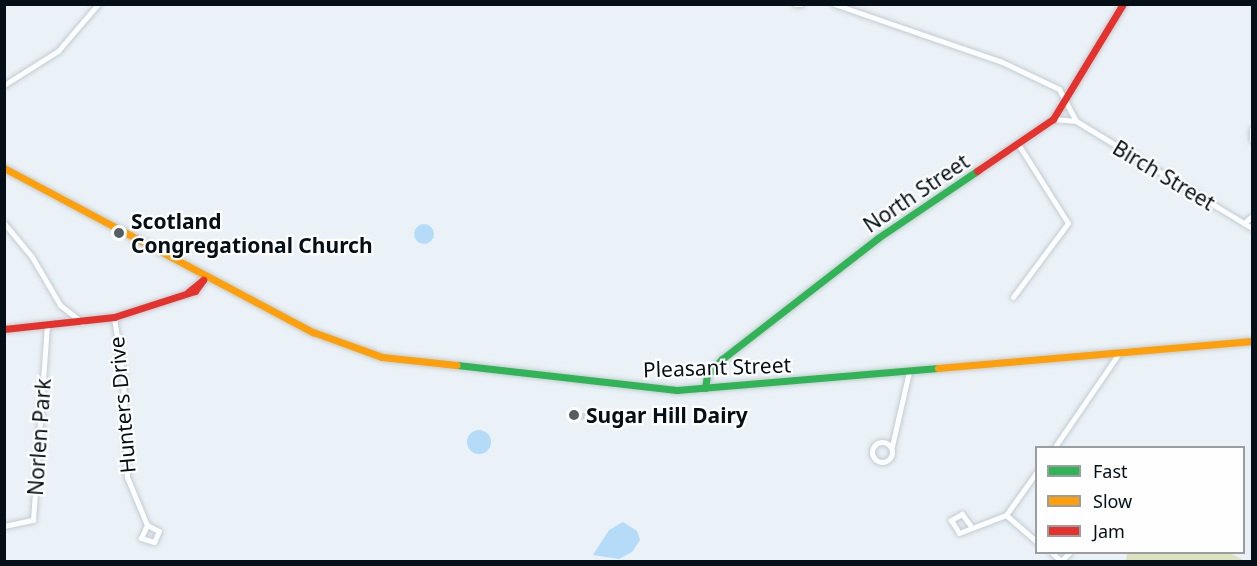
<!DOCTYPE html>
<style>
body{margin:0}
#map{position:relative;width:1257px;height:566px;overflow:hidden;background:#ebf2f7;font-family:"Noto Sans",sans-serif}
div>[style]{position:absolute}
.green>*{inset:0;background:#dde3bf}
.water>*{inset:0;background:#b4dcf8}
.round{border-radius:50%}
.building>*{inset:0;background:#d0d9e1}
.roads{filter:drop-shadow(0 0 2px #c2ccd2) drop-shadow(0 0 2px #c2ccd2)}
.street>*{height:5px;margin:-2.5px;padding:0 2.5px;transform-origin:2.5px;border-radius:2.5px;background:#fcfdfe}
.street>.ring{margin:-2.5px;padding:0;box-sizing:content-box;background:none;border:5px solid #fcfdfe;border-radius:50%}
.fast>*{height:7px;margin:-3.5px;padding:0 3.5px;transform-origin:3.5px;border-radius:3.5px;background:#30b455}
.slow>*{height:7px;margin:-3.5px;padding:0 3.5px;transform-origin:3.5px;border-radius:3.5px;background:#ff9f0a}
.jam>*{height:7px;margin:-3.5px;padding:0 3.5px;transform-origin:3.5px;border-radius:3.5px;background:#e5322d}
.dots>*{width:16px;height:16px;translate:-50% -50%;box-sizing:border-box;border:3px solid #fefefe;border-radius:50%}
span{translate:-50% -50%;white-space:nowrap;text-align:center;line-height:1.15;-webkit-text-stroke:4.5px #fefefe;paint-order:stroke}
.street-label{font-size:21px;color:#040f17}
.poi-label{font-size:21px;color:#040f17;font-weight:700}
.left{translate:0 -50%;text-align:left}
.frame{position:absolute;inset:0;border:6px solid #040f17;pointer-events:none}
.legend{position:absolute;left:1035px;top:446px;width:210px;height:108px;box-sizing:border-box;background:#fefefe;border:2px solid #9a9ea2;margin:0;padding:8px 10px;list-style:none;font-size:18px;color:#040f17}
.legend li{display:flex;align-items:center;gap:12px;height:30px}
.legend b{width:30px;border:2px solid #9a9ea2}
</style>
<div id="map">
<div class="green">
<i style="clip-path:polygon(1127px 552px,1230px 553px,1245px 561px,1126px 561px)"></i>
</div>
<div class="water">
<i class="round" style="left:414px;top:224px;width:20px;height:20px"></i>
<i class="round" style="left:467px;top:430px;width:24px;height:24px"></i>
<i style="clip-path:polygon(623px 522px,637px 531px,640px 540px,632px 552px,619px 559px,593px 555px,609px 530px)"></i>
</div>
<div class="building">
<i style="clip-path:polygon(585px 408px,595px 410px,593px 420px,567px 419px,568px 411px,585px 413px)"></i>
</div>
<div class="roads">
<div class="street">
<i style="left:795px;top:4px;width:6px"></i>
<i style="left:834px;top:4px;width:176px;rotate:19deg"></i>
<i style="left:1000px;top:61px;width:65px;rotate:25.4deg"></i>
<i style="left:1059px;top:89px;width:36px;rotate:62deg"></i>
<i style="left:1076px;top:121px;width:206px;rotate:31.3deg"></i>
<i style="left:4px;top:85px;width:64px;rotate:-32.2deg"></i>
<i style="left:58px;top:51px;width:62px;rotate:-49.6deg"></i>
<i style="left:1053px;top:119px;width:23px;rotate:5deg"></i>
<i style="left:1252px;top:129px;width:11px;rotate:90deg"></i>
<i style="left:4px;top:223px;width:44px;rotate:50.5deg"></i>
<i style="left:32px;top:257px;width:56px;rotate:59.7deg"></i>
<i style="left:60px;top:305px;width:28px;rotate:38deg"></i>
<i style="left:1244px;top:223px;width:11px;rotate:-41deg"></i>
<i style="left:1013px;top:297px;width:92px;rotate:-53.4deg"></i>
<i style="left:1068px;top:223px;width:93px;rotate:-122.3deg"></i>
<i style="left:114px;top:317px;width:62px;rotate:81.6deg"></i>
<i style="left:123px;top:378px;width:99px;rotate:87.7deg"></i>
<i style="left:127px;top:477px;width:52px;rotate:67.4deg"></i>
<i style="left:147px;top:525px;width:13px;rotate:27deg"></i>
<i style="left:159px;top:531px;width:12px;rotate:114deg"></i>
<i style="left:154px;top:542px;width:14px;rotate:-163deg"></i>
<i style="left:141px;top:538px;width:14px;rotate:-65deg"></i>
<i class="ring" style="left:872px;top:442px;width:15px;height:15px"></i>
<i style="left:892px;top:446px;width:76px;rotate:-77.1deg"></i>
<i style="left:1054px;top:448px;width:115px;rotate:-55.6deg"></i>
<i style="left:1006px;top:515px;width:52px;rotate:-54.5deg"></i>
<i style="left:970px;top:525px;width:14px;rotate:-126deg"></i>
<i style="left:962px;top:514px;width:13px;rotate:151deg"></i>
<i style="left:951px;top:520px;width:15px;rotate:58deg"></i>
<i style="left:959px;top:533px;width:50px;rotate:-21deg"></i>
<i style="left:1006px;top:515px;width:40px;rotate:41deg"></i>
<i style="left:4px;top:526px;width:30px;rotate:-12deg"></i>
<i style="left:33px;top:520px;width:195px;rotate:-85.9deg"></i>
<i style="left:1051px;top:552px;width:13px;rotate:42deg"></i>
<i style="left:1061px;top:561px;width:13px;rotate:-45deg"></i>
</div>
<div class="fast">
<i style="left:457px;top:365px;width:221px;rotate:6.5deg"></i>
<i style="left:677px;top:390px;width:262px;rotate:-4.8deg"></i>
<i style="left:705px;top:388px;width:13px;rotate:-81deg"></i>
<i style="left:707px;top:375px;width:22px;rotate:-47deg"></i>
<i style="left:722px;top:359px;width:197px;rotate:-37.8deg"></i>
<i style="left:878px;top:238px;width:120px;rotate:-34.1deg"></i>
</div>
<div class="slow">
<i style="left:4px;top:168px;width:350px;rotate:28deg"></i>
<i style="left:313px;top:332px;width:73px;rotate:19.9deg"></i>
<i style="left:382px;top:357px;width:75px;rotate:6.1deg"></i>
<i style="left:938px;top:368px;width:315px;rotate:-4.9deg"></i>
</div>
<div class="jam">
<i style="left:977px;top:171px;width:92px;rotate:-34.4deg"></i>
<i style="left:1053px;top:119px;width:135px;rotate:-58.7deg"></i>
<i style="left:4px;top:329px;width:111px;rotate:-6.2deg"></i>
<i style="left:114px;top:317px;width:85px;rotate:-17.8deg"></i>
<i style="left:195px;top:291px;width:14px;rotate:-54deg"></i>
<i style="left:203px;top:280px;width:19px;rotate:141deg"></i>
</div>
</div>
<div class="dots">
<i style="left:119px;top:233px;background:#555e65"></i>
<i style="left:574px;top:415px;background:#555e65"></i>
</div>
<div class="street-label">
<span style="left:1164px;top:175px;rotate:31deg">Birch Street</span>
<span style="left:916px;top:193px;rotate:-34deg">North Street</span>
<span style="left:717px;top:367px;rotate:-2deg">Pleasant Street</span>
<span style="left:122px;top:405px;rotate:-95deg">Hunters Drive</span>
<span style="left:39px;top:437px;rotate:-86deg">Norlen Park</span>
</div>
<div class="poi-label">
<span class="left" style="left:131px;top:233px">Scotland<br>Congregational Church</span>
<span class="left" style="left:586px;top:415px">Sugar Hill Dairy</span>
</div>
<div class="frame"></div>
<ul class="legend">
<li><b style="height:8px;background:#30b455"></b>Fast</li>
<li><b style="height:8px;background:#ff9f0a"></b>Slow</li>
<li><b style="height:8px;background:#e5322d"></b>Jam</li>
</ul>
</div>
